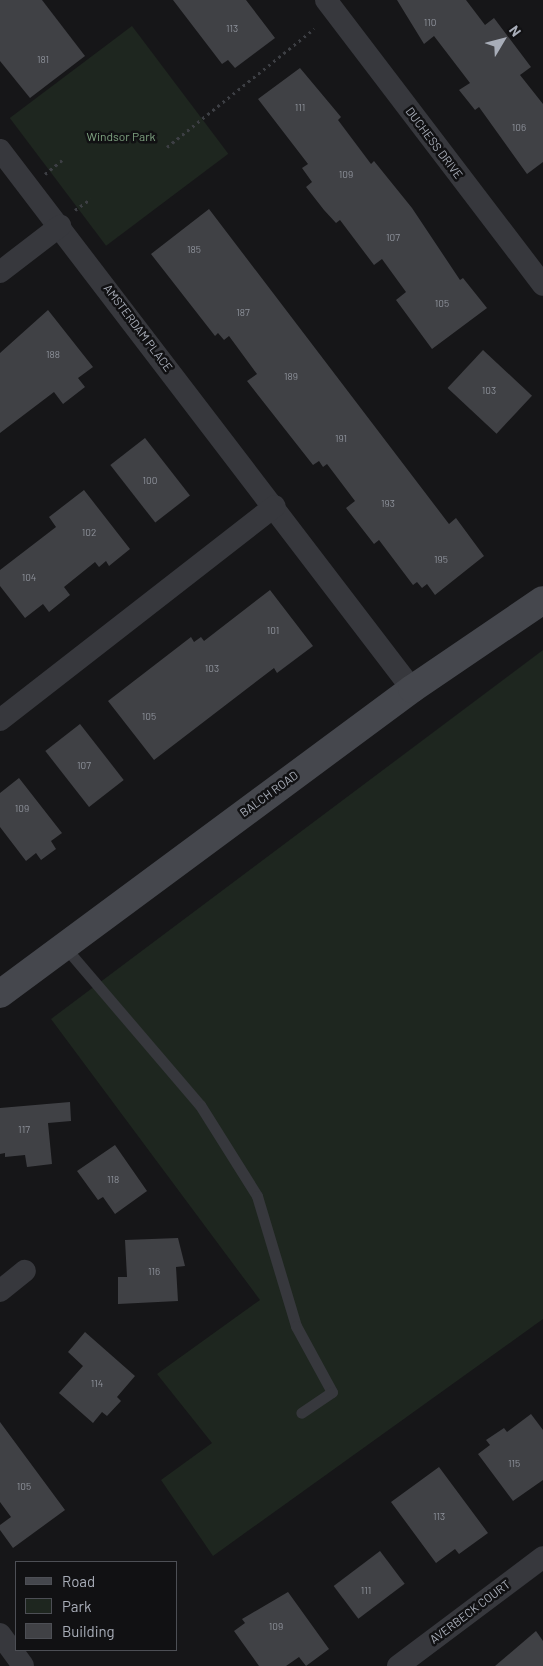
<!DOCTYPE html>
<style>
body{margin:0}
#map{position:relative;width:543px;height:1666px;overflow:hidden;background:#161618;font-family:Barlow,sans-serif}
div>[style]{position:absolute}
.green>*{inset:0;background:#1e261f;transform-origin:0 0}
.building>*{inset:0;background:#404145;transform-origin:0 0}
.path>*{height:3px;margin-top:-1.5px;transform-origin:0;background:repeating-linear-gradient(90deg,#3d3f44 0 2.5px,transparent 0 6.5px)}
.lane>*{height:11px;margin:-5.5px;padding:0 5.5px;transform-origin:5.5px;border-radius:5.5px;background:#37383d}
.street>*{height:22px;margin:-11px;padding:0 11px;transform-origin:11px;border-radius:11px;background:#37383d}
.secondary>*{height:28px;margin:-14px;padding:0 14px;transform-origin:14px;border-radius:14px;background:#45474d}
span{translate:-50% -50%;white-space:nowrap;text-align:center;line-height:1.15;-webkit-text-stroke:5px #111113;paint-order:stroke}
.number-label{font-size:10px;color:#8e929b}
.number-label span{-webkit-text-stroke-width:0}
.park-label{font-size:12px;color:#7fa381}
.street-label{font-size:12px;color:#a8adb8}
.legend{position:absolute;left:15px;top:1561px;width:162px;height:90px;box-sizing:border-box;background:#111113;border:1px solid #4d4f55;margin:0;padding:6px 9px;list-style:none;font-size:15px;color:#a8adb8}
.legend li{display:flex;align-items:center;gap:10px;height:25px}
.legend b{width:25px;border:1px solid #4d4f55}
.north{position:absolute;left:478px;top:15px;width:50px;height:50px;-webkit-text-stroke:4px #111113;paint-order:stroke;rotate:53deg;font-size:14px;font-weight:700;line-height:20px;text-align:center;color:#a8adb8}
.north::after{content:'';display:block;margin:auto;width:18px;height:22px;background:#a8adb8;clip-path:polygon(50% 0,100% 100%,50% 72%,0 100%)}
</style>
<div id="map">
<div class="green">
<i style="left:132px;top:26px;width:160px;height:153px;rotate:53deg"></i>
<i style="clip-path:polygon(543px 650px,543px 1319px,213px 1556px,161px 1480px,212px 1443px,157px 1374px,260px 1300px,51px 1019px)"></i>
</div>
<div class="building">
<i style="clip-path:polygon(0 0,42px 0,85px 56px,30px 98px,0 61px)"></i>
<i style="clip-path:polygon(173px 0,246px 0,275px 38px,235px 68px,228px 60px,222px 64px)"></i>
<i style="clip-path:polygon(397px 0,466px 0,485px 25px,494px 18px,531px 67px,520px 75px,543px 104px,543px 162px,527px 174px,479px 107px,475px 110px,459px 90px,470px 83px,434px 36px,424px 44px)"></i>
<i style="clip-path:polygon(300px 68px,341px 117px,338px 120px,371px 164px,374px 161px,412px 208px,460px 280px,463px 278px,487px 308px,432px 349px,396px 300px,406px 292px,382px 259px,374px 265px,340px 220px,336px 223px,324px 210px,306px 187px,312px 182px,302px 168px,308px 164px,258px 99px)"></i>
<i style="clip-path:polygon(209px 209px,449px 524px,456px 518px,484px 556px,435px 595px,427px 584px,422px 588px,417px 582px,413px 585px,379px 540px,374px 544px,346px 508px,355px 501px,327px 464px,323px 467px,319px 461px,313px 465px,247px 381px,257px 374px,229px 336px,224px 340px,218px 333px,215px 336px,151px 254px)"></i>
<i style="clip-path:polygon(48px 310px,93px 367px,78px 378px,85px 387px,63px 404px,54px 392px,0 433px,0 353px)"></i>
<i style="left:483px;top:350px;width:67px;height:52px;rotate:43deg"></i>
<i style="left:145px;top:438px;width:73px;height:44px;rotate:52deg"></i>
<i style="clip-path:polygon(84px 490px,130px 549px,109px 566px,106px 561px,99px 567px,95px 562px,64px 587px,70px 595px,49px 612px,43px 604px,25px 618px,0 586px,0 570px,56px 527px,49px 517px)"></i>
<i style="clip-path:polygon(270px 590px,313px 646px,277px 673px,274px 668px,154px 760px,108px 701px,191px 637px,194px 642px,201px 637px,204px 641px)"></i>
<i style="left:80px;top:724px;width:71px;height:44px;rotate:52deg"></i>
<i style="clip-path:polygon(19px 778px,62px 833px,51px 841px,56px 849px,41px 860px,36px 853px,26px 861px,0 827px,0 793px)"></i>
<i style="clip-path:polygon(70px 1102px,71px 1121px,48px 1123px,52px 1164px,27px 1167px,25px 1155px,5px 1157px,5px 1153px,0 1154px,0 1108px)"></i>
<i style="clip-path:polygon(115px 1145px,147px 1191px,115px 1214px,103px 1197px,98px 1200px,77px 1171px)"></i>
<i style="clip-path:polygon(178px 1238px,185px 1266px,176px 1267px,178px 1301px,118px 1304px,118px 1277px,127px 1277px,125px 1240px)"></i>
<i style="clip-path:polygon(85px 1332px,135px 1376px,117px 1397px,121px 1401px,107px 1416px,102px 1412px,93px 1423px,59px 1393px,83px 1366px,68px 1352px)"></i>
<i style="clip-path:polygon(531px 1414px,543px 1430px,543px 1480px,513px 1501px,478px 1454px,490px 1445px,486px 1440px,504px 1428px,507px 1432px)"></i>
<i style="clip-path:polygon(0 1422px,65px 1510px,13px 1548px,0 1530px,0 1525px,11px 1517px,0 1502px)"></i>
<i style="clip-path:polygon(439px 1467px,488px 1533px,459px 1554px,455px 1549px,436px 1563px,391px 1502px)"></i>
<i style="left:380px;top:1551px;width:41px;height:58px;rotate:53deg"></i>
<i style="clip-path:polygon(288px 1592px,329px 1649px,306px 1666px,299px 1657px,286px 1666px,259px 1666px,234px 1631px,245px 1623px,242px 1619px)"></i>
<i style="clip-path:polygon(536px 1631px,543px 1641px,543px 1666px,495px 1666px)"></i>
</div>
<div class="path">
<i style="left:167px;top:147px;width:189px;rotate:-38.8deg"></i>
<i style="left:45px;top:174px;width:22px;rotate:-39deg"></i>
<i style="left:75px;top:210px;width:19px;rotate:-35deg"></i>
</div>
<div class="lane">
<i style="left:64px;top:946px;width:209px;rotate:49.5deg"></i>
<i style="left:200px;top:1105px;width:107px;rotate:57.9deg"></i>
<i style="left:257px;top:1196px;width:136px;rotate:73.3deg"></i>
<i style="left:296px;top:1326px;width:75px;rotate:61.4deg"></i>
<i style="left:332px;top:1392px;width:37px;rotate:146deg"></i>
</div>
<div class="street">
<i style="left:326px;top:0;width:358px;rotate:52.7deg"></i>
<i style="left:0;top:150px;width:678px;rotate:52.61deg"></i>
<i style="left:0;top:272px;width:76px;rotate:-37.5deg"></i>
<i style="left:0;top:720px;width:348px;rotate:-37.9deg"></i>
<i style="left:0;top:1291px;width:32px;rotate:-39deg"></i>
<i style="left:0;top:1634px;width:39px;rotate:54deg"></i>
<i style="left:398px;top:1666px;width:181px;rotate:-36.9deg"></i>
</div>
<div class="secondary">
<i style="left:0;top:994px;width:513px;rotate:-36.51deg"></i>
<i style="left:412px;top:689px;width:158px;rotate:-34.2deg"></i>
</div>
<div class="number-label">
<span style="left:430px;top:23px">110</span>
<span style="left:232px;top:29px">113</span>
<span style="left:43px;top:60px">181</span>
<span style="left:300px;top:108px">111</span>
<span style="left:519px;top:128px">106</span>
<span style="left:346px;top:175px">109</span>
<span style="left:393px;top:238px">107</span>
<span style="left:194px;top:250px">185</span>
<span style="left:442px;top:304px">105</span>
<span style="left:243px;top:313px">187</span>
<span style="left:53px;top:355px">188</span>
<span style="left:291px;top:377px">189</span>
<span style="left:489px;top:391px">103</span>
<span style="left:341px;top:439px">191</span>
<span style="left:150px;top:481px">100</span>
<span style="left:388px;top:504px">193</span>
<span style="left:89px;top:533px">102</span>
<span style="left:441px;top:560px">195</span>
<span style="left:29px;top:578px">104</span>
<span style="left:273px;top:631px">101</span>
<span style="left:212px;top:669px">103</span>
<span style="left:149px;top:717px">105</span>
<span style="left:84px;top:766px">107</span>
<span style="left:22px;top:809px">109</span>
<span style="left:24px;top:1130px">117</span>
<span style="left:113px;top:1180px">118</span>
<span style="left:154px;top:1272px">116</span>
<span style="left:97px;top:1384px">114</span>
<span style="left:514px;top:1464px">115</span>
<span style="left:24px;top:1487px">105</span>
<span style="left:439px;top:1517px">113</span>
<span style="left:366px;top:1591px">111</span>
<span style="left:276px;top:1627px">109</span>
</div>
<div class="park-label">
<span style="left:121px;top:137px">Windsor Park</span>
</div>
<div class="street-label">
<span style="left:434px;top:143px;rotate:53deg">DUCHESS DRIVE</span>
<span style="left:138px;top:328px;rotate:53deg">AMSTERDAM PLACE</span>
<span style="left:269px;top:794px;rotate:-36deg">BALCH ROAD</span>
<span style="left:470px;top:1612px;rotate:-37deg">AVERBECK COURT</span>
</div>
<ul class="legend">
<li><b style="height:6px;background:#45474d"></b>Road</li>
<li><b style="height:14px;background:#1e261f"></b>Park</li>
<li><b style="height:14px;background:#404145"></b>Building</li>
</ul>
<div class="north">N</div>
</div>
